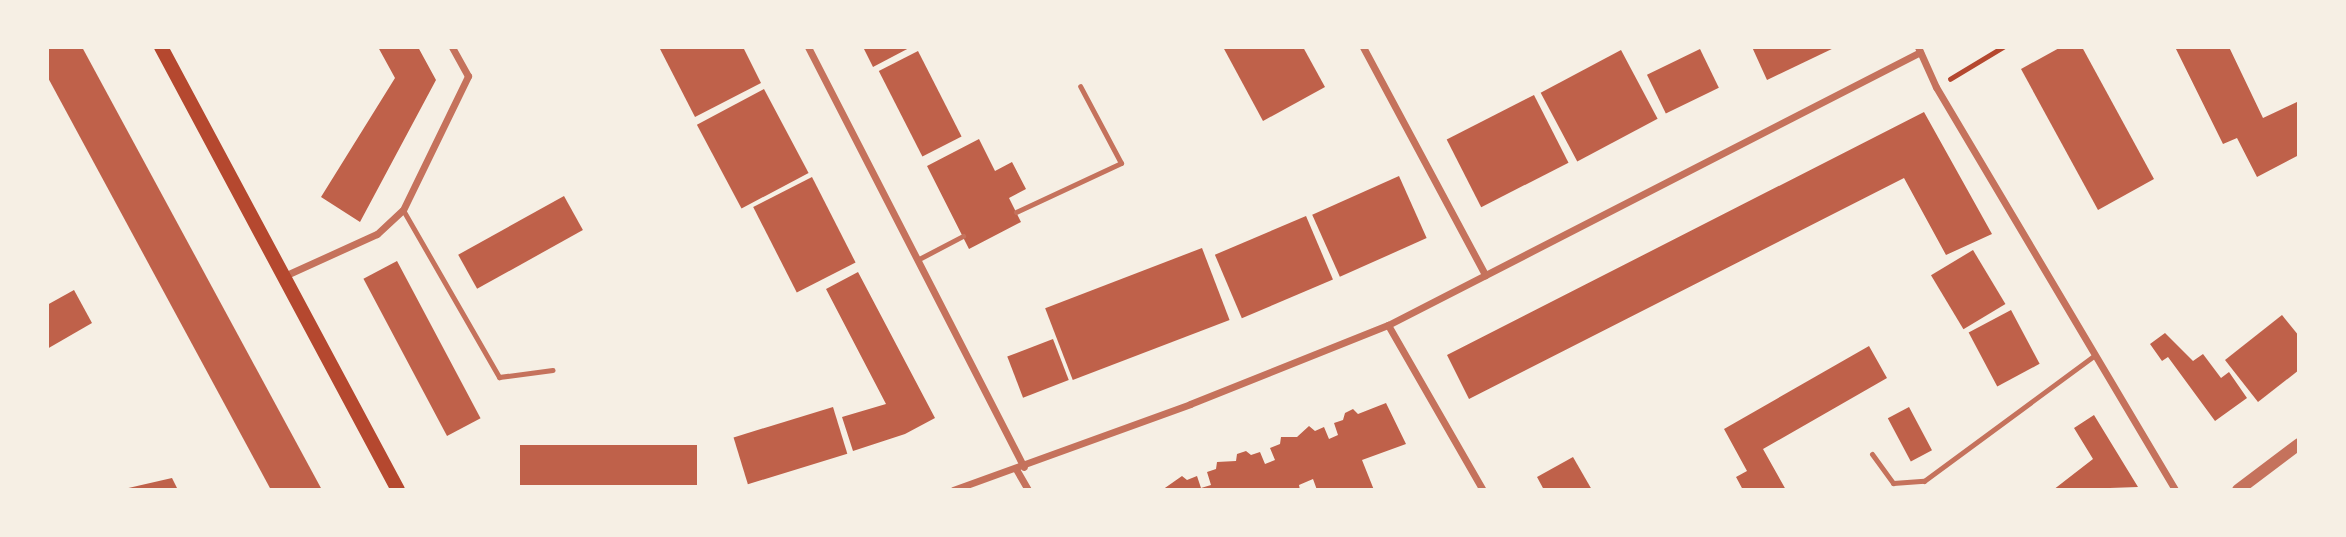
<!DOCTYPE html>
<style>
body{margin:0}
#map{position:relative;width:2346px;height:537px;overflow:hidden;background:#f6efe4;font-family:"IBM Plex Sans",sans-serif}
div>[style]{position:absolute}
.building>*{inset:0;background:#bf614a;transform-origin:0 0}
.path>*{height:4.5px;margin:-2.25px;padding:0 2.25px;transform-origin:2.25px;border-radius:2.25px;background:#b5482f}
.service>*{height:5px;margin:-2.5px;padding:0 2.5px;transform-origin:2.5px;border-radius:2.5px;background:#c5725c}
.minor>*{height:7px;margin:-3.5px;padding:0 3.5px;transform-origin:3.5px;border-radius:3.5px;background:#c5725c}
.tertiary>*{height:12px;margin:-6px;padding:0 6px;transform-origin:6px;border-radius:6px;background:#c5725c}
.secondary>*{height:14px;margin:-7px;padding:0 7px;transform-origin:7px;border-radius:7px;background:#b5482f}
span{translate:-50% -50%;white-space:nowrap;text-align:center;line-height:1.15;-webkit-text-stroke:7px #f6efe4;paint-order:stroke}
.frame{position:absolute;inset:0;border:49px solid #f6efe4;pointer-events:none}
</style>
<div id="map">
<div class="building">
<i style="clip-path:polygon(47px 47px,82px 47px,322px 490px,271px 490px,47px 76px)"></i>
<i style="clip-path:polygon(378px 47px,418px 47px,436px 80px,360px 222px,321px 197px,395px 78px)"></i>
<i style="clip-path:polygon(659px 47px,743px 47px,761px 83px,695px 117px)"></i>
<i style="clip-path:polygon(863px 47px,911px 47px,873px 67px)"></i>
<i style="clip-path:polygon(1223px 47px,1303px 47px,1325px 87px,1263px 121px)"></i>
<i style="clip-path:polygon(1752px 47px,1836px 47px,1767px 80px)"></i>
<i style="clip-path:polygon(2061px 47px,2082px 47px,2154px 179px,2098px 210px,2021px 69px)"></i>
<i style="clip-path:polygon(2175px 47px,2229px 47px,2263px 118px,2299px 101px,2299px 155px,2257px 177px,2237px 138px,2223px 144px)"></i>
<i style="left:1700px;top:49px;width:43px;height:59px;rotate:64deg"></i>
<i style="left:1621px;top:50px;width:78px;height:91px;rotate:62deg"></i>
<i style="left:918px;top:51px;width:96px;height:44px;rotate:63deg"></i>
<i style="left:764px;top:89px;width:95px;height:76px;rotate:62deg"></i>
<i style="left:1534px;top:95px;width:76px;height:98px;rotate:63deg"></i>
<i style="clip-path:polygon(1924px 112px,1992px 234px,1946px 255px,1904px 178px,1469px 399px,1447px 355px)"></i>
<i style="clip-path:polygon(979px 139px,995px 171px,1012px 162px,1026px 189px,1009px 198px,1021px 222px,969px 249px,927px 166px)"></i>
<i style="left:1399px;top:176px;width:68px;height:95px;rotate:66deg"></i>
<i style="left:812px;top:177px;width:96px;height:66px;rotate:63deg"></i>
<i style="left:564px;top:196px;width:39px;height:121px;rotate:61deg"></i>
<i style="left:1306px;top:216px;width:69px;height:99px;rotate:67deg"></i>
<i style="left:1202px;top:248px;width:77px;height:168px;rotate:69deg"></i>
<i style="left:1973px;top:250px;width:63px;height:49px;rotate:59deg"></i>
<i style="left:397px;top:261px;width:178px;height:38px;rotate:62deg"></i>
<i style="clip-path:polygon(858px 272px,935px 418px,905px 434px,853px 451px,842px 417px,886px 404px,826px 289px)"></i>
<i style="clip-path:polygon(74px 290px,92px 323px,47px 349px,47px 305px)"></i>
<i style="left:2011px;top:310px;width:61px;height:48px;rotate:62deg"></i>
<i style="clip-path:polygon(2282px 315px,2299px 336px,2299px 370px,2258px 402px,2225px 360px)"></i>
<i style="clip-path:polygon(2165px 333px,2193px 361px,2203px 354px,2221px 378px,2229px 372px,2247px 398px,2215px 421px,2168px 357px,2162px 361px,2150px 344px)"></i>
<i style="left:1053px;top:339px;width:44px;height:49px;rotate:69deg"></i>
<i style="clip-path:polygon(1869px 346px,1887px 378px,1763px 449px,1786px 490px,1743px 490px,1736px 477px,1747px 471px,1724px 429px)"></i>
<i style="clip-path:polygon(1386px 403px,1406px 444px,1362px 460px,1374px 490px,1317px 490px,1313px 479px,1299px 485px,1300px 490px,1162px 490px,1182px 476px,1187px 480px,1197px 476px,1201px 488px,1211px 485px,1207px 472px,1216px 469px,1217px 462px,1236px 461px,1237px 454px,1246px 451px,1251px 455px,1260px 452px,1265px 464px,1275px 460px,1270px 448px,1280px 444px,1281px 437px,1297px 437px,1309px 426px,1315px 431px,1324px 427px,1329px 439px,1338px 435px,1334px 423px,1343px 420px,1345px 413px,1353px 409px,1358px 414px)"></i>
<i style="left:833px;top:407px;width:49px;height:104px;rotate:73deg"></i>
<i style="left:1909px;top:407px;width:49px;height:24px;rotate:62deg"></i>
<i style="clip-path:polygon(2094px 415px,2138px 487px,2053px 490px,2093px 459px,2074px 428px)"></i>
<i style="left:697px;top:445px;width:40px;height:177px;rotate:90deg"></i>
<i style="clip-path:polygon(1573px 457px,1592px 490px,1544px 490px,1537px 477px)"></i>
<i style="clip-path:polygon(172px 478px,178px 490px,124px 490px,124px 489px)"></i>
</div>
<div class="path">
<i style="left:1950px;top:79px;width:62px;rotate:-31.1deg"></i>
</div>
<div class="service">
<i style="left:403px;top:210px;width:193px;rotate:60.1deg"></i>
<i style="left:499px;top:377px;width:54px;rotate:-7.4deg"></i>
<i style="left:1016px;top:212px;width:116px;rotate:-25deg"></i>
<i style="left:1121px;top:163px;width:87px;rotate:-118deg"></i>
<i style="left:917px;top:260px;width:52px;rotate:-27.6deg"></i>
<i style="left:1872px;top:454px;width:36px;rotate:54deg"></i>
<i style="left:1893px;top:483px;width:31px;rotate:-4deg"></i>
<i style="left:1924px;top:481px;width:212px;rotate:-36.4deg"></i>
</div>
<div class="minor">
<i style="left:808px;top:47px;width:472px;rotate:62.8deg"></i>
<i style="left:1363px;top:47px;width:259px;rotate:61.8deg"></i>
<i style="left:1918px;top:47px;width:44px;rotate:65.8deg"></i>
<i style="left:1936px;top:87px;width:469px;rotate:59.3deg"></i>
<i style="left:282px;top:277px;width:104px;rotate:-24.4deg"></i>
<i style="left:377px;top:234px;width:35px;rotate:-43deg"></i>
<i style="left:403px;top:210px;width:149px;rotate:-64.1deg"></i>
<i style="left:468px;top:76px;width:33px;rotate:-119deg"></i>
<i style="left:1388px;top:325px;width:190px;rotate:60.1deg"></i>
<i style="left:1016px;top:469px;width:24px;rotate:60deg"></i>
<i style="left:953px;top:490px;width:252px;rotate:-19.9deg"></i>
<i style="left:1190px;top:404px;width:213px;rotate:-21.8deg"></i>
<i style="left:1388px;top:325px;width:598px;rotate:-27.16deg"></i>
</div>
<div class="tertiary">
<i style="left:2238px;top:490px;width:76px;rotate:-37deg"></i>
</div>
<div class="secondary">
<i style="left:161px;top:47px;width:502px;rotate:61.85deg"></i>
</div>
<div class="frame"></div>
</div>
